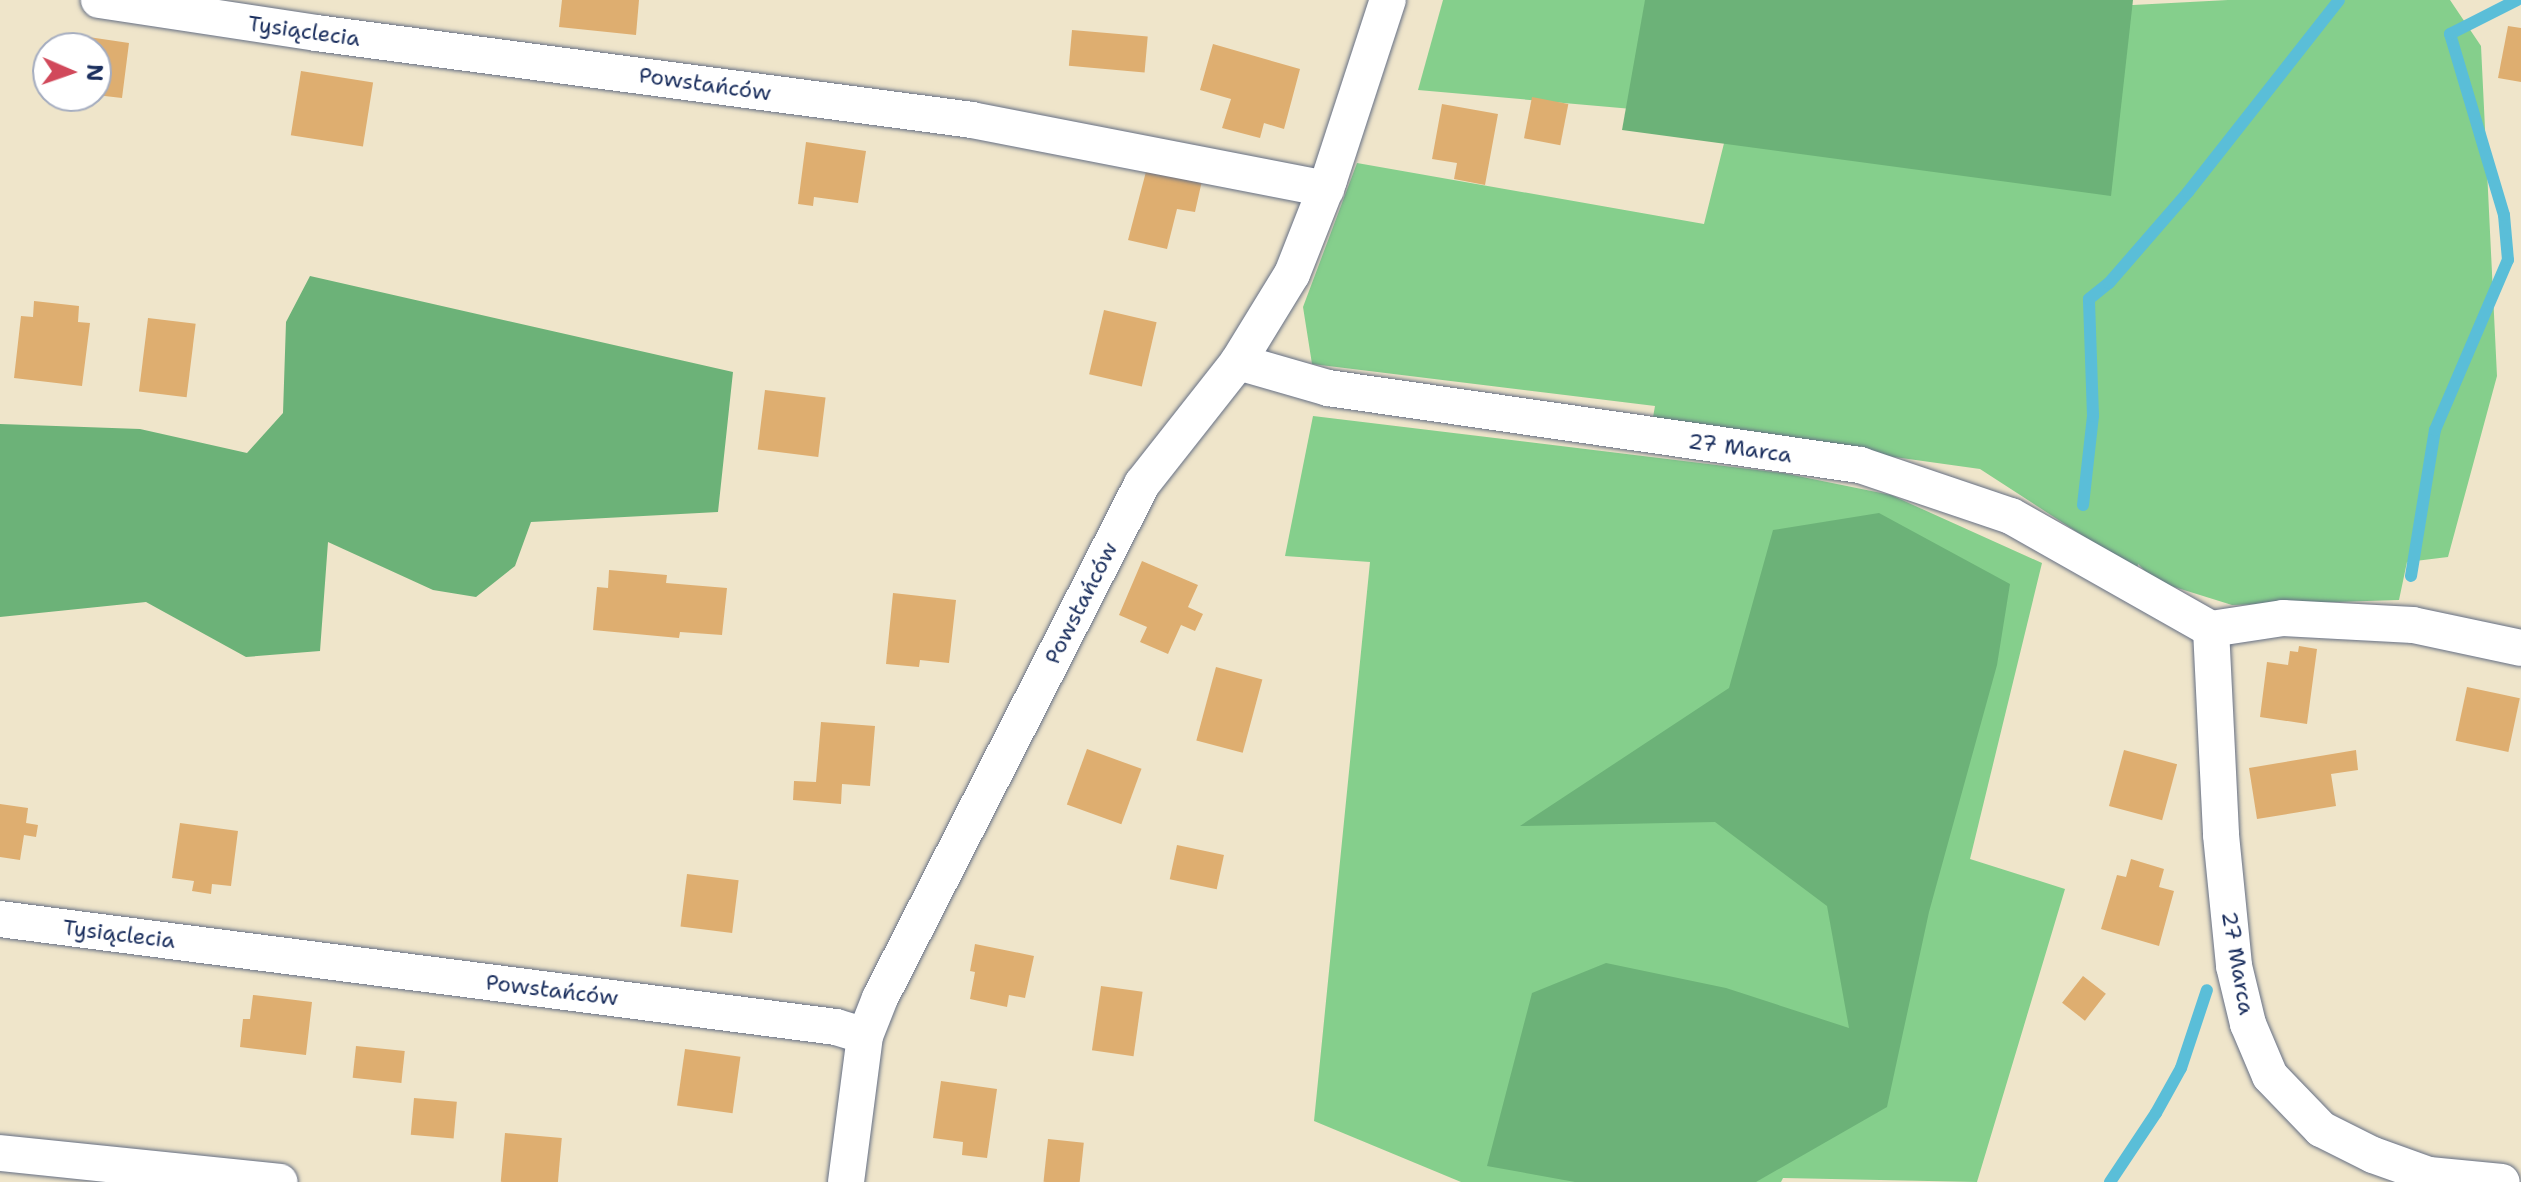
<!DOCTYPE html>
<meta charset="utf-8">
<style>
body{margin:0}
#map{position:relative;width:2521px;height:1182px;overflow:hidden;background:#efe5ca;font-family:"Shantell Sans",sans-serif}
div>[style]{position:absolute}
.green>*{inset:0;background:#85cf8c}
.forest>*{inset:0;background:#6cb278}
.stream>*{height:12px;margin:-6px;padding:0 6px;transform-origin:6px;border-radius:6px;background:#5abed8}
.building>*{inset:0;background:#deae70;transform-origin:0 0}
.roads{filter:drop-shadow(0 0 2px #656f84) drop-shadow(0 0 2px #656f84)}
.street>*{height:36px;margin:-18px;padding:0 18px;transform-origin:18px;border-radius:18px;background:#fff}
span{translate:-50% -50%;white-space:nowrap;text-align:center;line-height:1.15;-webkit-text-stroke:6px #fff;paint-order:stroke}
.street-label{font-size:22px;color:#1b2f5e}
.north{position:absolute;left:32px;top:32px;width:80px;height:80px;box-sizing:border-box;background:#fff;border:2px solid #a4acbf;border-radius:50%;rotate:92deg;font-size:22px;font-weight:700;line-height:32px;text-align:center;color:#1b2f5e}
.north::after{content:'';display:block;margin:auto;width:28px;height:36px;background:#d1495b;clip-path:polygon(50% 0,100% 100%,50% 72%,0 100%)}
</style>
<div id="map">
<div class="green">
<i style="clip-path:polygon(1443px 0,1674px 0,1655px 111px,1418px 90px)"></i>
<i style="clip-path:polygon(2228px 0,2450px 0,2481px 46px,2497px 376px,2448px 557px,2407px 562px,2399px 600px,2232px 605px,2155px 581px,2138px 564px,2137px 571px,1980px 469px,1652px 423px,1655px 406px,1312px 364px,1303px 307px,1357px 163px,1704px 224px,1730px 119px,2114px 6px)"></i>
<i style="clip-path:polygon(1313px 416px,1783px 473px,1891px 495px,2042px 563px,1970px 859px,2065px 889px,1977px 1182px,1783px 1178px,1781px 1182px,1461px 1182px,1314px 1121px,1370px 562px,1285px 556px)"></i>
</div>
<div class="forest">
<i style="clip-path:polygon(1645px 0,2133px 0,2111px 196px,1622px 130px)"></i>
<i style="clip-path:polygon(310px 276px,733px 372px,718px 512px,531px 522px,515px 566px,476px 597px,433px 590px,328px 542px,320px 651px,246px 657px,146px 602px,0 617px,0 424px,140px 429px,247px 453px,283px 413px,286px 322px)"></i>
<i style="clip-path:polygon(1879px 513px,2010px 584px,1997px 665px,1929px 912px,1887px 1107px,1756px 1182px,1575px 1182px,1487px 1166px,1532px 993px,1606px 963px,1726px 988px,1849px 1028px,1827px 906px,1715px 822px,1520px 826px,1729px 688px,1773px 530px)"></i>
</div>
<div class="stream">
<i style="left:2083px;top:505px;width:90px;rotate:-83.6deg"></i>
<i style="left:2093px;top:416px;width:117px;rotate:-92deg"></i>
<i style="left:2089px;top:299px;width:26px;rotate:-39deg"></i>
<i style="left:2109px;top:283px;width:121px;rotate:-49deg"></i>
<i style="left:2188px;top:192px;width:244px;rotate:-51.8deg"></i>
<i style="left:2411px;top:576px;width:148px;rotate:-80.7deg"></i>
<i style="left:2435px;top:430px;width:185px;rotate:-66.8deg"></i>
<i style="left:2508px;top:260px;width:45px;rotate:-95.1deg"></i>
<i style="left:2504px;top:215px;width:189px;rotate:-106.6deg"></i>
<i style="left:2450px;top:34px;width:75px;rotate:-26.9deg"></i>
<i style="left:2110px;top:1182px;width:83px;rotate:-56.3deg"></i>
<i style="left:2156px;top:1113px;width:51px;rotate:-60.9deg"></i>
<i style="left:2181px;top:1068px;width:82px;rotate:-71.6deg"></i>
</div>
<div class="building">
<i style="clip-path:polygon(562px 0,639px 0,636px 35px,559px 27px)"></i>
<i style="clip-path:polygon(2508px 26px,2521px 28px,2521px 82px,2498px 78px)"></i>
<i style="left:1072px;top:30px;width:76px;height:36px;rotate:5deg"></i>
<i style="clip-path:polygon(75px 35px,129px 43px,122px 98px,96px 95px,96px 48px,74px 48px)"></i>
<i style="clip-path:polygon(1213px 44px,1300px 69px,1284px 129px,1264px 123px,1260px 138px,1222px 128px,1231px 99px,1200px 90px)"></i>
<i style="left:301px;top:71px;width:73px;height:65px;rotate:9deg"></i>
<i style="left:1532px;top:97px;width:37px;height:42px;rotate:11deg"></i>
<i style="clip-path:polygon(1442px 104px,1498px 114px,1485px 185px,1454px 179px,1457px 163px,1432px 159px)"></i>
<i style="clip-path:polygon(806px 142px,866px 151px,858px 203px,814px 197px,813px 206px,798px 204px)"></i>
<i style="clip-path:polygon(1148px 164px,1203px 176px,1195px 212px,1177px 209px,1167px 249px,1128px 240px)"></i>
<i style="clip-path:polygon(34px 301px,79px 306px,78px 322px,90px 323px,82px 386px,14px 378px,21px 316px,33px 317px)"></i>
<i style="left:1104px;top:310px;width:54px;height:66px;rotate:13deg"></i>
<i style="left:148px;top:318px;width:48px;height:74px;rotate:7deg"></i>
<i style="left:765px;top:390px;width:61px;height:60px;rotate:7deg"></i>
<i style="clip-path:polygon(1142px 561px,1198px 585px,1188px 607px,1203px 614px,1195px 631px,1181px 625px,1168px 654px,1140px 642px,1147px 627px,1119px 615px)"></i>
<i style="clip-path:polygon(609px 570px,667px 575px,666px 583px,727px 588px,722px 635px,680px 632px,679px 638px,593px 630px,597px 587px,608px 588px)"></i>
<i style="clip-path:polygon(893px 593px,956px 600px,949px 663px,920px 660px,919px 667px,886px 664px)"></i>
<i style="clip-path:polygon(2299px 646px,2317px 649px,2307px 724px,2260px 717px,2267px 662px,2288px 665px,2290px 651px,2298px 652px)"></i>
<i style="left:1216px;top:667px;width:48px;height:76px;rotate:15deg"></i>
<i style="left:2467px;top:687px;width:54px;height:55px;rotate:12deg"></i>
<i style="clip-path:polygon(821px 722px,875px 726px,870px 786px,842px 784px,841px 804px,793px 800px,794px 781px,816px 782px)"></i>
<i style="left:1087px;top:749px;width:58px;height:59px;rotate:20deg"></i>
<i style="left:2124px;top:750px;width:55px;height:58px;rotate:15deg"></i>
<i style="clip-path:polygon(2356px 750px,2358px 770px,2331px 774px,2336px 806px,2257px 819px,2249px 768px)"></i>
<i style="clip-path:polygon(0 804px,28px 808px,26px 823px,38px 825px,36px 837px,24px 835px,20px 860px,0 857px)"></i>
<i style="clip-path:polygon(180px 823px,238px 831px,231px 886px,212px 884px,211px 894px,192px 891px,194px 881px,172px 878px)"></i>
<i style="left:1177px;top:845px;width:48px;height:35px;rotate:12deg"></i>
<i style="clip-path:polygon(2131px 859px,2164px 869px,2159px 887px,2174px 891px,2159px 946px,2101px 929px,2117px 875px,2126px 877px)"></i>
<i style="left:687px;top:874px;width:52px;height:53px;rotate:7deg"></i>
<i style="clip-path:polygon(975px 944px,1034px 956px,1025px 998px,1009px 995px,1007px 1007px,970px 999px,975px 972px,970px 971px)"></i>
<i style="left:2083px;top:976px;width:29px;height:34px;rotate:38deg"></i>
<i style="left:1101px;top:986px;width:42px;height:65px;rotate:8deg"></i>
<i style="clip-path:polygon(253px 995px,312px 1002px,306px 1055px,240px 1047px,243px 1019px,250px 1019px)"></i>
<i style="left:356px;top:1046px;width:49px;height:32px;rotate:6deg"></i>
<i style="left:685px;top:1049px;width:56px;height:57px;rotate:8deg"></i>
<i style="clip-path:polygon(941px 1081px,997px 1089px,987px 1158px,962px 1155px,963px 1142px,933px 1138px)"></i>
<i style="left:414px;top:1098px;width:43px;height:37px;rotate:5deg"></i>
<i style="left:505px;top:1133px;width:57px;height:49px;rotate:5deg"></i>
<i style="left:1048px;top:1139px;width:36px;height:43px;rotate:6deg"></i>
</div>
<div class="roads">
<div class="street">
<i style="left:99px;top:0;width:219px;rotate:8.6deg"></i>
<i style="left:316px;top:33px;width:662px;rotate:7.55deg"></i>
<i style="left:972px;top:120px;width:361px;rotate:11deg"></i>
<i style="left:1238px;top:362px;width:94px;rotate:16.1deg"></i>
<i style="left:1328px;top:388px;width:538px;rotate:8.24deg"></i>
<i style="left:1860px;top:465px;width:159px;rotate:18.7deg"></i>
<i style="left:2011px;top:516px;width:230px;rotate:29.5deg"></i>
<i style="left:2211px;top:629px;width:73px;rotate:-8.7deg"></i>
<i style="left:2283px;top:618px;width:130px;rotate:3.1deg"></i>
<i style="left:2413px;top:625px;width:110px;rotate:12deg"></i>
<i style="left:2211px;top:629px;width:206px;rotate:87.2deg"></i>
<i style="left:2221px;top:835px;width:132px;rotate:84.3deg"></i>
<i style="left:2234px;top:966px;width:60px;rotate:76.4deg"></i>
<i style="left:2248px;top:1024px;width:56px;rotate:67.1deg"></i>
<i style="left:2270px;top:1076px;width:74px;rotate:46.1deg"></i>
<i style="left:2321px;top:1129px;width:58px;rotate:26.6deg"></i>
<i style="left:2373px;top:1155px;width:59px;rotate:19.7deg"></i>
<i style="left:2429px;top:1175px;width:73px;rotate:5.5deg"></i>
<i style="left:0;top:919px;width:843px;rotate:7.36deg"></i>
<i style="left:836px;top:1027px;width:30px;rotate:17deg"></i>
<i style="left:0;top:1153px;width:281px;rotate:5.9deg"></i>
<i style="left:846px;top:1182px;width:147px;rotate:-82.6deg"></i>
<i style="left:865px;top:1036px;width:41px;rotate:-68.5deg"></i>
<i style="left:880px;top:998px;width:577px;rotate:-62.99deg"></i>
<i style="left:1142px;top:484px;width:155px;rotate:-51.8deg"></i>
<i style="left:1238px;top:362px;width:103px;rotate:-58.5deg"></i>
<i style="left:1292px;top:274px;width:101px;rotate:-68.5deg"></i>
<i style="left:1329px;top:180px;width:189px;rotate:-71.9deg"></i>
</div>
</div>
<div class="street-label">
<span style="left:304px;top:31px;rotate:8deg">Tysiąclecia</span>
<span style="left:705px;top:84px;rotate:8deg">Powstańców</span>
<span style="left:1740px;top:448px;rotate:8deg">27 Marca</span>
<span style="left:1081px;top:603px;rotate:-63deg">Powstańców</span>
<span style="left:119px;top:934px;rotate:7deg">Tysiąclecia</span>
<span style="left:2238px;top:963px;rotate:80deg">27 Marca</span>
<span style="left:552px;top:990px;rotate:7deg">Powstańców</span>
</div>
<div class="north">N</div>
</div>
